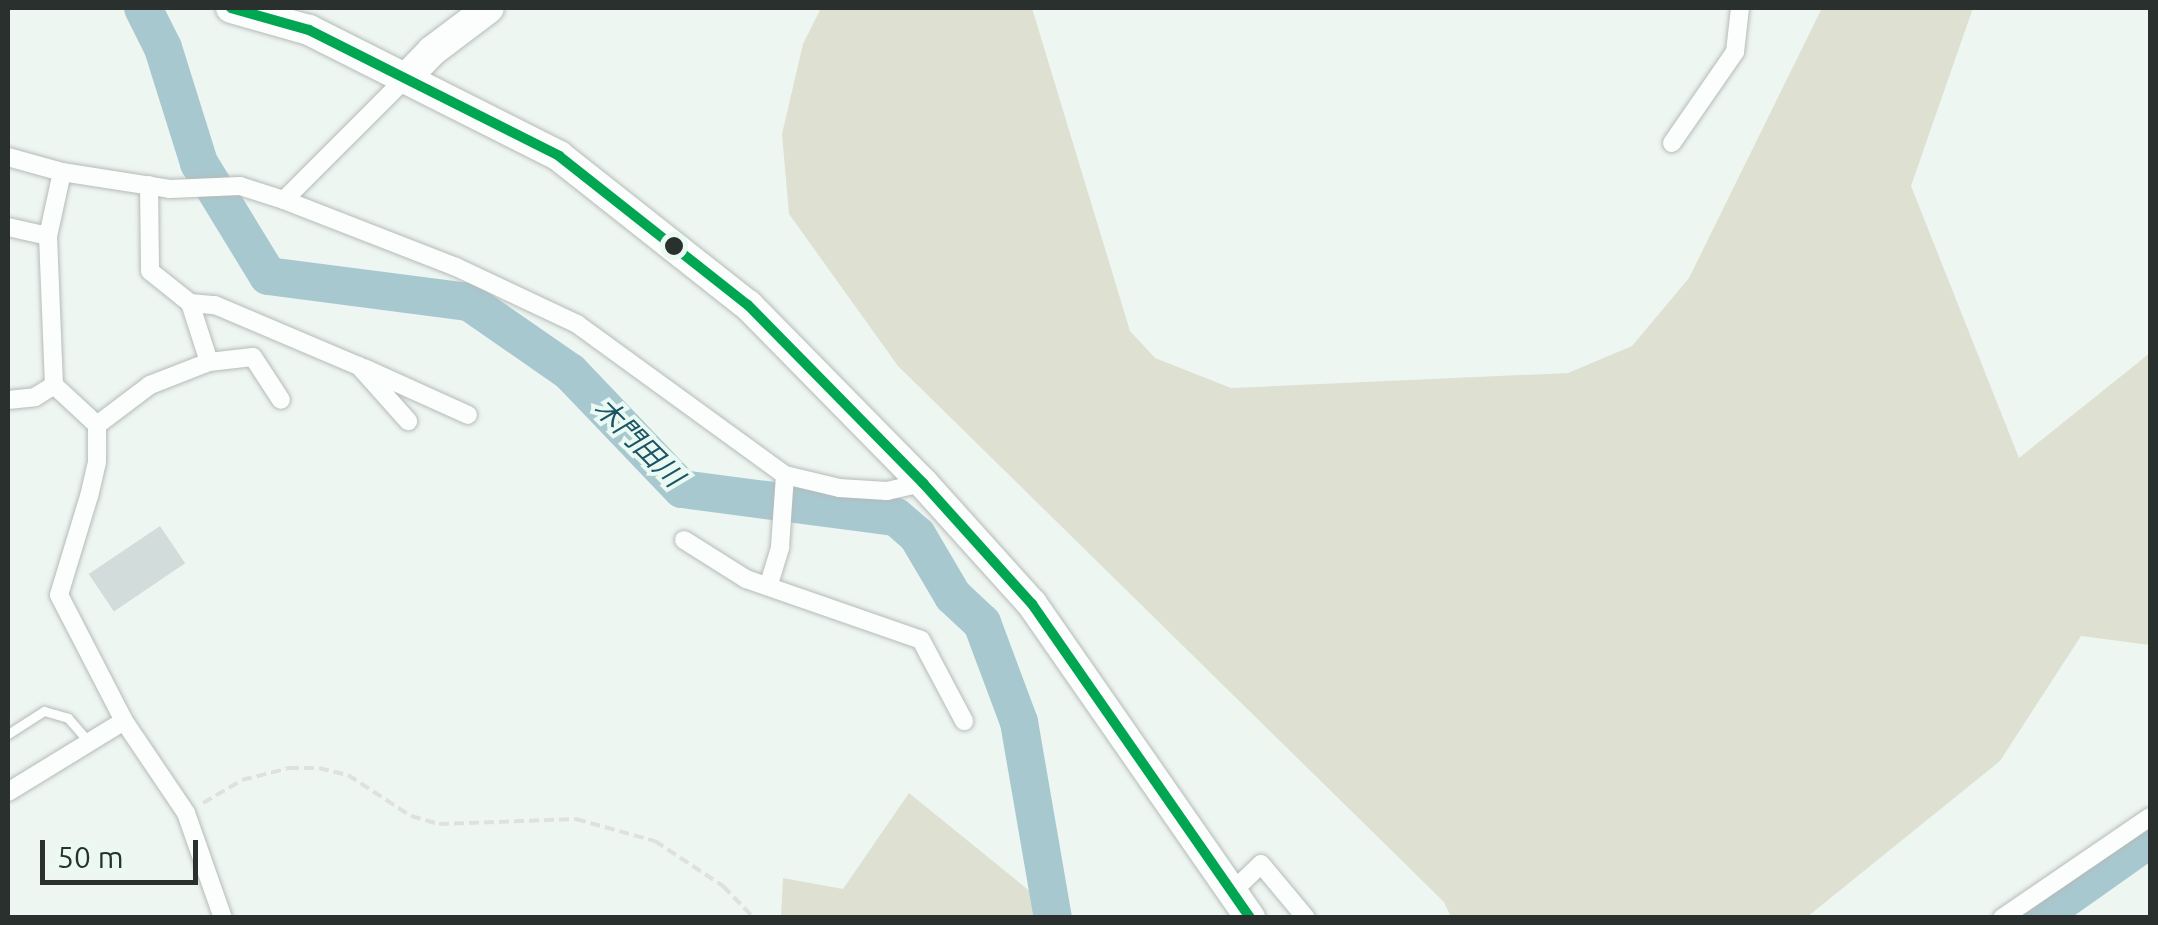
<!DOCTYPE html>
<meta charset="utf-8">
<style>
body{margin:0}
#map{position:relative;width:2158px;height:925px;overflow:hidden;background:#eef6f2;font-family:Ubuntu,"Noto Sans JP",sans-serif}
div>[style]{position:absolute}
.green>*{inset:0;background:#dee1d1}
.river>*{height:38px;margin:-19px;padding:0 19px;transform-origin:19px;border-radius:19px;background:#a8c8d0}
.building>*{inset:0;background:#d2dddb;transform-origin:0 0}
.path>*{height:4px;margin-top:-2px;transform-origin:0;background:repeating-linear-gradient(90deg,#dfe1e0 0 10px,transparent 0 15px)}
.roads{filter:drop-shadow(0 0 2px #b5bbb8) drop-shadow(0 0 2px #b5bbb8)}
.service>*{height:9px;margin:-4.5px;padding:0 4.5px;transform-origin:4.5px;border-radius:4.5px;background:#fcfefd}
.minor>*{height:18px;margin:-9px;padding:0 9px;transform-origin:9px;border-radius:9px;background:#fcfefd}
.primary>*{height:30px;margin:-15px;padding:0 15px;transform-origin:15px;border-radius:15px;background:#fcfefd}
.trunk>*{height:30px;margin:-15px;padding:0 15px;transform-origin:15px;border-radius:15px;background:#fcfefd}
.bus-1>*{height:10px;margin:-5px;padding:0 5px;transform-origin:5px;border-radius:5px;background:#00a651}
.dots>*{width:28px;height:28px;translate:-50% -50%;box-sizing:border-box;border:5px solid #eaf9f2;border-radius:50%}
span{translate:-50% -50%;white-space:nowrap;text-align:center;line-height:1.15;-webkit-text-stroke:8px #eaf9f2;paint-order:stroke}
.water-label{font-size:28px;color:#1b5465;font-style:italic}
.frame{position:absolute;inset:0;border:10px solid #2a302d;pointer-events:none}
.scale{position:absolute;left:40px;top:840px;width:158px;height:45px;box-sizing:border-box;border:5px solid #2a302d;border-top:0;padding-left:12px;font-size:30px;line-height:35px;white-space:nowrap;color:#2a302d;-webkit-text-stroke:8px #eaf9f2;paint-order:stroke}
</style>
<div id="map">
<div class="green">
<i style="clip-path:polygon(821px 8px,1032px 8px,1130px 331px,1155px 358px,1231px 388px,1568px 373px,1632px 346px,1689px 278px,1822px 8px,1973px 8px,1911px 186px,2019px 458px,2150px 353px,2150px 645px,2081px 636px,2000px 761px,1807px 917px,1451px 917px,1444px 902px,898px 366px,789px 214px,782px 134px,803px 44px)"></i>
<i style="clip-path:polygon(909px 793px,1042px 901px,1045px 917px,781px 917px,783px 878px,843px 889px)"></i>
</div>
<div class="river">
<i style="left:143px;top:8px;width:45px;rotate:63.4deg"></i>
<i style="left:163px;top:48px;width:121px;rotate:72.6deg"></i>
<i style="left:199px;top:163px;width:132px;rotate:58.6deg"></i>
<i style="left:268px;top:276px;width:203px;rotate:7.4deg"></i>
<i style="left:469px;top:302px;width:123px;rotate:34.7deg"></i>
<i style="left:570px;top:372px;width:162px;rotate:46.3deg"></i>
<i style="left:682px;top:489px;width:216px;rotate:7.5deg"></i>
<i style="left:896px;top:517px;width:28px;rotate:41deg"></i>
<i style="left:917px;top:535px;width:71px;rotate:59.5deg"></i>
<i style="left:953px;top:596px;width:40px;rotate:43deg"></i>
<i style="left:982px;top:623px;width:106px;rotate:69.5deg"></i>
<i style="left:1019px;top:722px;width:199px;rotate:80.2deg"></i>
<i style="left:2038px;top:918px;width:137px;rotate:-35.2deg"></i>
</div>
<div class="building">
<i style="left:160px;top:526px;width:45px;height:86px;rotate:56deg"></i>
</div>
<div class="path">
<i style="left:203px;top:803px;width:45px;rotate:-30.5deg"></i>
<i style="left:242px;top:780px;width:49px;rotate:-14.3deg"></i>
<i style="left:289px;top:768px;width:30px"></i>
<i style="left:319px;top:768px;width:30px;rotate:14deg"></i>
<i style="left:348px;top:775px;width:75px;rotate:33.1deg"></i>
<i style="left:411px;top:816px;width:29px;rotate:16deg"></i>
<i style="left:439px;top:824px;width:137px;rotate:-2.1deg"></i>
<i style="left:576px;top:819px;width:82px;rotate:15.6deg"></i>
<i style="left:655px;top:841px;width:82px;rotate:33.5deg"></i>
<i style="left:723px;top:886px;width:45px;rotate:45.9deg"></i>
</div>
<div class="roads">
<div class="service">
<i style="left:8px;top:734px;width:43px;rotate:-32.6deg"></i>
<i style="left:44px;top:711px;width:25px;rotate:16deg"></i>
<i style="left:68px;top:718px;width:32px;rotate:49deg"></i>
</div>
<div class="minor">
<i style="left:1672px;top:143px;width:111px;rotate:-55.3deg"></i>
<i style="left:1735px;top:52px;width:44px;rotate:-83.5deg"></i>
<i style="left:8px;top:157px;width:56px;rotate:15.5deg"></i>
<i style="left:62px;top:172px;width:109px;rotate:8.9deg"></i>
<i style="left:170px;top:189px;width:70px;rotate:-2.5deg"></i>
<i style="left:240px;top:186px;width:46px;rotate:17.7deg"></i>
<i style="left:284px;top:200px;width:185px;rotate:21.3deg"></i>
<i style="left:456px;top:267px;width:134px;rotate:25.2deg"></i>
<i style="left:577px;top:324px;width:257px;rotate:36deg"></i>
<i style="left:785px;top:475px;width:56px;rotate:13.5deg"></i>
<i style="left:839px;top:488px;width:48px;rotate:3.6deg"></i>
<i style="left:887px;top:491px;width:37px;rotate:-13deg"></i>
<i style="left:62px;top:172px;width:66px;rotate:102.3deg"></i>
<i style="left:48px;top:236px;width:149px;rotate:87.7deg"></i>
<i style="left:54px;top:385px;width:59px;rotate:42.9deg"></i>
<i style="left:97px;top:425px;width:37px;rotate:90deg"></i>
<i style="left:97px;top:462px;width:35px;rotate:103deg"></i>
<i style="left:89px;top:496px;width:103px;rotate:106.9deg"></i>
<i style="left:59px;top:595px;width:142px;rotate:62.7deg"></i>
<i style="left:124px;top:721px;width:111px;rotate:56deg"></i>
<i style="left:186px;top:813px;width:111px;rotate:70.6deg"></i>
<i style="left:149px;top:185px;width:86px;rotate:89.3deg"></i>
<i style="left:150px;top:271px;width:51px;rotate:38.7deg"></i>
<i style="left:190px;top:303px;width:62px;rotate:72.1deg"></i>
<i style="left:284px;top:200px;width:174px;rotate:-45deg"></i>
<i style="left:8px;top:227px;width:41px;rotate:12.7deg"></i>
<i style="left:190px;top:303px;width:25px;rotate:5deg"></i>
<i style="left:215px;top:305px;width:156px;rotate:23deg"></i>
<i style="left:359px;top:366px;width:74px;rotate:48.3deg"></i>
<i style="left:364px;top:368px;width:114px;rotate:24.3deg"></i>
<i style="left:8px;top:400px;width:27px;rotate:-6deg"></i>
<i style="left:35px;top:397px;width:22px;rotate:-32deg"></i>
<i style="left:97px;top:425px;width:66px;rotate:-37deg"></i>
<i style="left:150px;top:385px;width:63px;rotate:-21.3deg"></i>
<i style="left:209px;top:362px;width:44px;rotate:-6.5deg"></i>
<i style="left:253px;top:357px;width:51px;rotate:56.9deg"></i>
<i style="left:684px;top:540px;width:73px;rotate:32.2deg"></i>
<i style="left:746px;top:579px;width:185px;rotate:19.2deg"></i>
<i style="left:921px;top:640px;width:92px;rotate:62deg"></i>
<i style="left:769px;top:584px;width:39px;rotate:-73deg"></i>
<i style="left:780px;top:547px;width:72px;rotate:-86deg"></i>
<i style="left:8px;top:792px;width:136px;rotate:-31.5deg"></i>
<i style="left:1232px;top:892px;width:40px;rotate:-44deg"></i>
<i style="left:1261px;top:864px;width:70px;rotate:50.2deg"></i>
<i style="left:2002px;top:918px;width:179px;rotate:-34.3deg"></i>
</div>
<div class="primary">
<i style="left:407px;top:77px;width:36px;rotate:-46deg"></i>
<i style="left:432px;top:51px;width:71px;rotate:-37deg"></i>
</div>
<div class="trunk">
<i style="left:231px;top:8px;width:81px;rotate:15.8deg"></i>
<i style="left:309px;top:30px;width:280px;rotate:26.7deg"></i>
<i style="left:559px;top:156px;width:241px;rotate:38.3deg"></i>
<i style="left:748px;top:305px;width:250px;rotate:45.5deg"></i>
<i style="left:923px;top:483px;width:163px;rotate:48deg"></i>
<i style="left:1032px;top:604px;width:382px;rotate:55.2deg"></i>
</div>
</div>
<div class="bus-1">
<i style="left:231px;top:8px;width:81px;rotate:15.8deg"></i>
<i style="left:309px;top:30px;width:280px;rotate:26.7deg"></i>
<i style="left:559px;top:156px;width:241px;rotate:38.3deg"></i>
<i style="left:748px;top:305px;width:250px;rotate:45.5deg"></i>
<i style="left:923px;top:483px;width:163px;rotate:48deg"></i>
<i style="left:1032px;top:604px;width:382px;rotate:55.2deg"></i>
</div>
<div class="dots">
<i style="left:674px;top:246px;background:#2a302d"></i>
</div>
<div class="water-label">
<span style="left:639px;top:442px;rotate:45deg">木門田川</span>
</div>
<div class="frame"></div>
<div class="scale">50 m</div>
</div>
